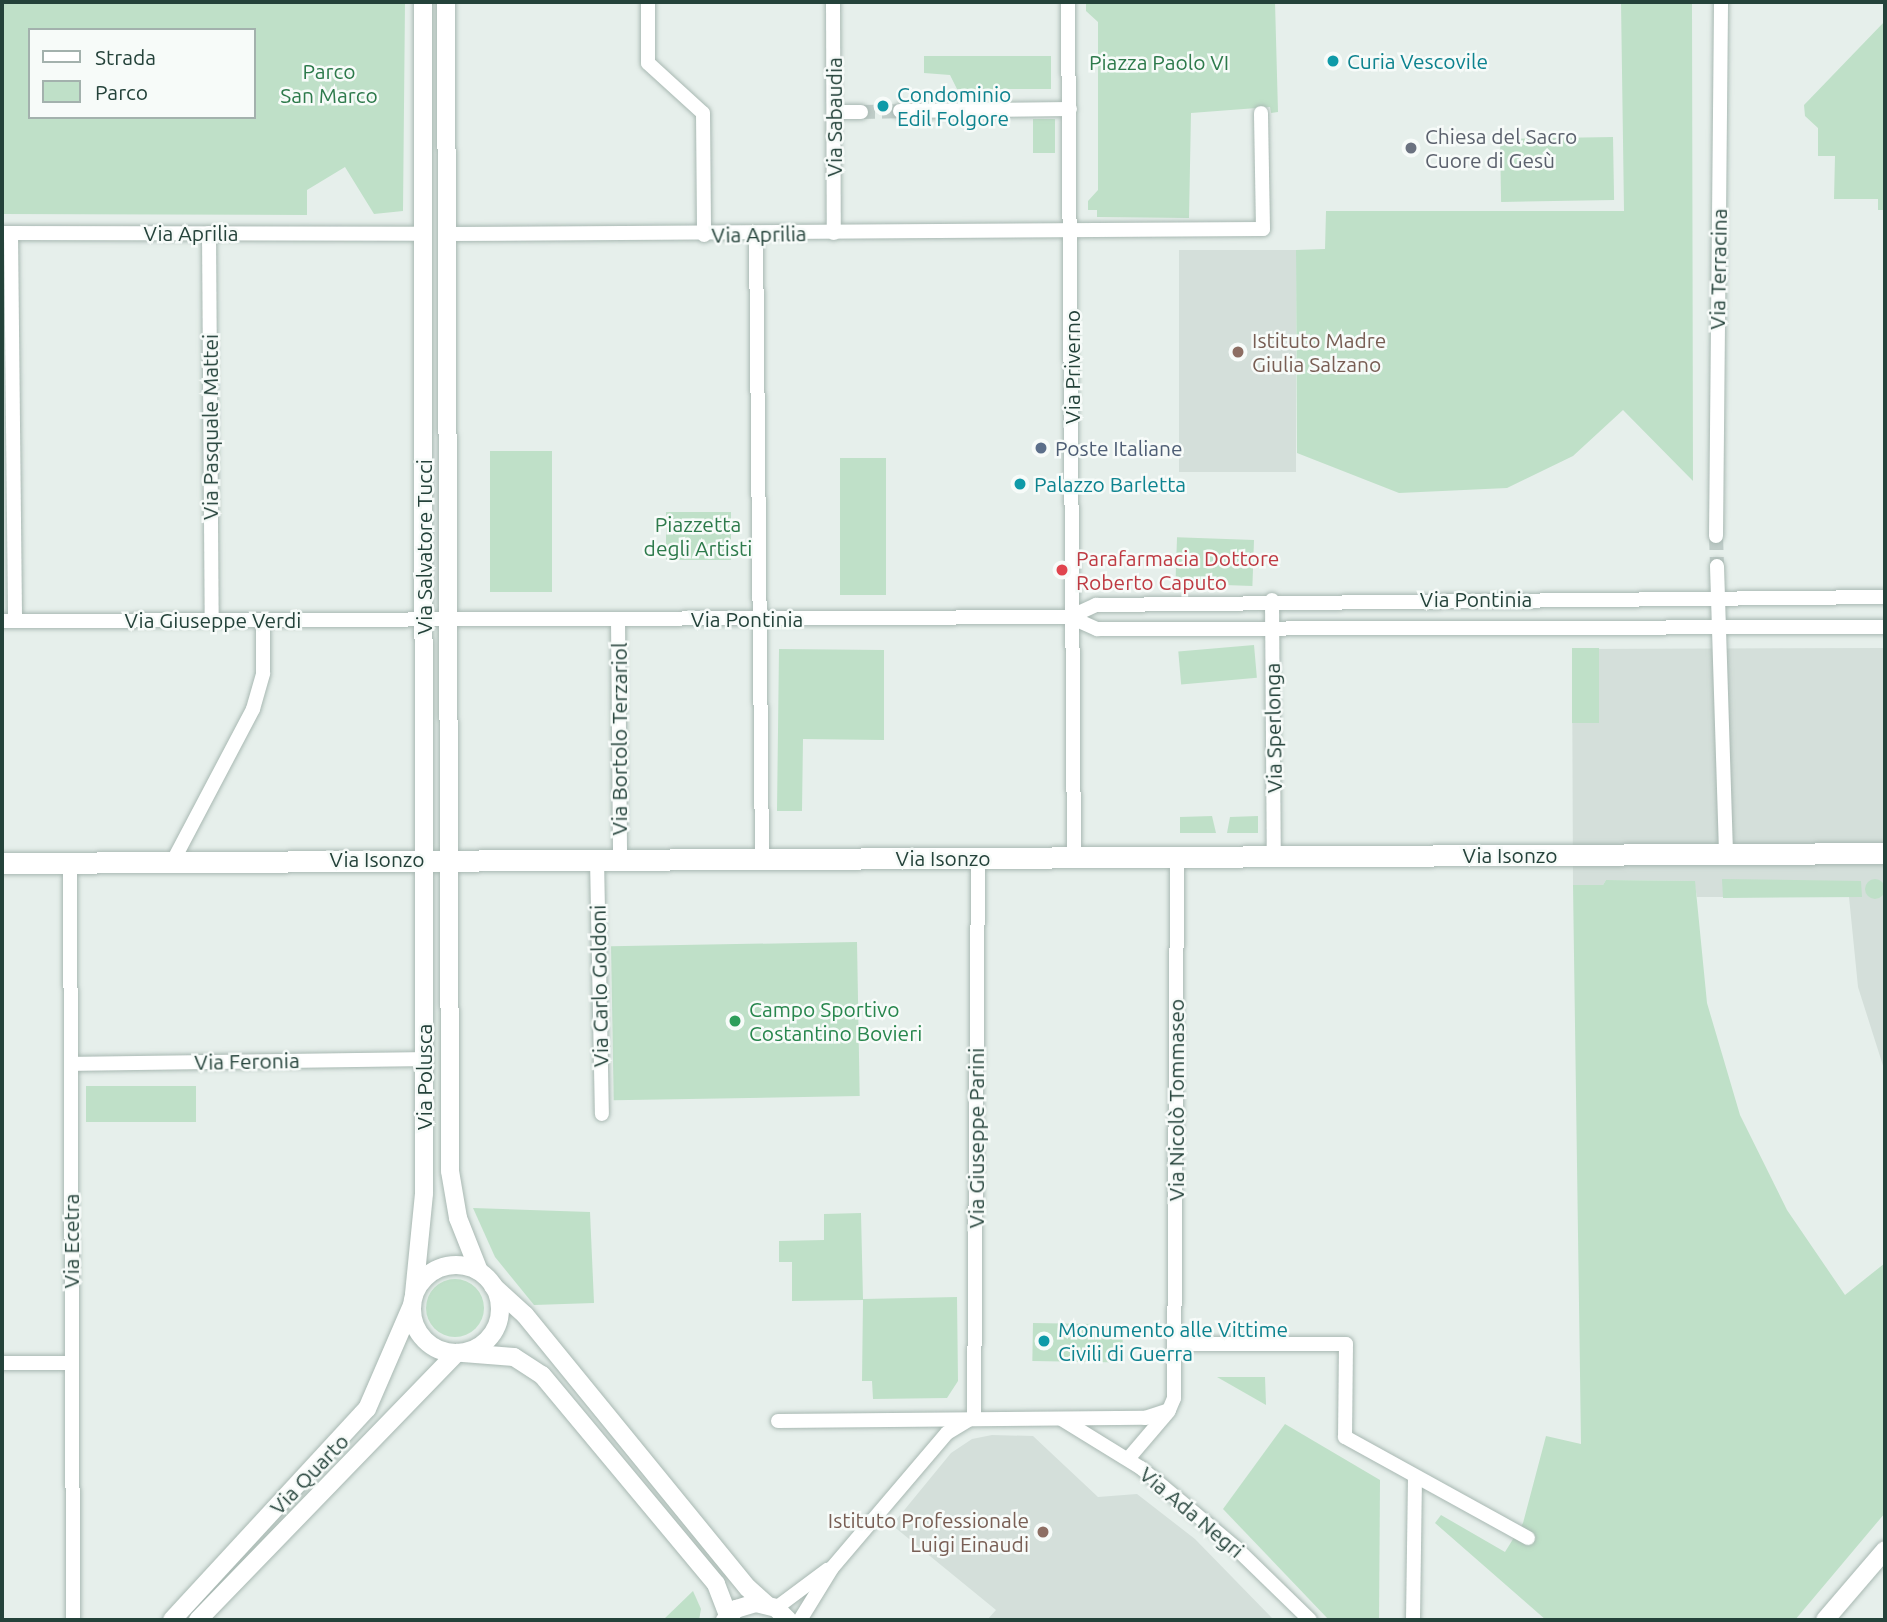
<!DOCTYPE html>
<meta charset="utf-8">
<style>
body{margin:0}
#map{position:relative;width:1887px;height:1622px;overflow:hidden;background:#e6efeb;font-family:Ubuntu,sans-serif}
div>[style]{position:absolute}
.built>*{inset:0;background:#d4dfda;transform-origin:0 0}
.green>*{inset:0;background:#bfe0c8;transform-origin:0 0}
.round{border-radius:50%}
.minor-tunnel>*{height:14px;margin-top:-7px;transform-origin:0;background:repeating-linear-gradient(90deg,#bfccc8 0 14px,transparent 0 21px)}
.roads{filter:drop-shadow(0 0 2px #a8b8b2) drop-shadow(0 0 2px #a8b8b2)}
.minor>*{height:14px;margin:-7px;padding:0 7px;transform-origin:7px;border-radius:7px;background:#fff}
.tertiary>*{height:18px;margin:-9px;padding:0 9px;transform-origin:9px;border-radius:9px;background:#fff}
.tertiary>.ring{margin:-9px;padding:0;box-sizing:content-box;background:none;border:18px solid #fff;border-radius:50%}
.secondary>*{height:21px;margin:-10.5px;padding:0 10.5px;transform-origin:10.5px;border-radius:10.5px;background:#fff}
.dots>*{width:19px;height:19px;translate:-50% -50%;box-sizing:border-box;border:4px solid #f7fbf9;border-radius:50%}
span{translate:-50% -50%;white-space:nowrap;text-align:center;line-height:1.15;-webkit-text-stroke:5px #f7fbf9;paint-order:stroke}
.culture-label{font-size:21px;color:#0d838f}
.left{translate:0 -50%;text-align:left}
.park-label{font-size:21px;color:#2d7a4b}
.street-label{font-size:21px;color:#24423a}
.worship-label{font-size:21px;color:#5b616d}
.education-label{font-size:21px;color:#785e54}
.right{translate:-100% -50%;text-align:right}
.service-label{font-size:21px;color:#4e5e75}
.health-label{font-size:21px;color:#be3a42}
.leisure-label{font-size:21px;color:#27864d}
.frame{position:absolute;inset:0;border:4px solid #24423a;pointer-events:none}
.legend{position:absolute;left:28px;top:28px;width:228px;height:91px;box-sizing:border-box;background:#f7fbf9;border:2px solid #a3b1ad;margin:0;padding:9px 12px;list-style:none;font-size:21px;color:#24423a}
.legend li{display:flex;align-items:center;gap:14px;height:35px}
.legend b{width:35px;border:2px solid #a3b1ad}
</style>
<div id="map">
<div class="built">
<i style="left:1296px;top:250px;width:222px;height:117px;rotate:90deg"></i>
<i style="clip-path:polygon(1885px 648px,1885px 1072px,1858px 987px,1849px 897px,1697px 897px,1694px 881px,1606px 880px,1603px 885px,1573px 885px,1572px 649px)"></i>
<i style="clip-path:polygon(992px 1435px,1033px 1436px,1098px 1497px,1137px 1494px,1195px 1539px,1274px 1620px,987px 1620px,996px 1610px,892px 1525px,951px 1453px,972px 1439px)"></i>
</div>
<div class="green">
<i style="clip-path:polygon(evenodd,2px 2px,405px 2px,403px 211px,374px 214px,345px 167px,307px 190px,307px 215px,2px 214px,2px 2px,30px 30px,254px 30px,254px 117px,30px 117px,30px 30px)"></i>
<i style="clip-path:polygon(1086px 2px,1275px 2px,1278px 112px,1271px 113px,1270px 107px,1191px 113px,1189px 218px,1097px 217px,1097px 210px,1088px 210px,1088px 201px,1098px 190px,1098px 22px,1086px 11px)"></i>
<i style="clip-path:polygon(1621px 2px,1692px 2px,1693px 481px,1623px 410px,1573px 456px,1507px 488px,1399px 493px,1297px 453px,1296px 250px,1325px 249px,1326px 211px,1624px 211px)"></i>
<i style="clip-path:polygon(1885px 21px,1885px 210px,1878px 210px,1878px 199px,1834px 199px,1835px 156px,1818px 156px,1818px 128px,1805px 116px,1804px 105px)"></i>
<i style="clip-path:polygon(924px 56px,1051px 56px,1051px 89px,957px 89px,950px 75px,924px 73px)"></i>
<i style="left:1055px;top:119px;width:34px;height:22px;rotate:90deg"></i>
<i style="left:1613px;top:137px;width:63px;height:113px;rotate:89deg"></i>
<i style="left:490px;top:451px;width:62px;height:141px"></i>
<i style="left:840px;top:458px;width:46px;height:137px"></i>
<i style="left:666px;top:512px;width:65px;height:48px"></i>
<i style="left:1254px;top:540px;width:46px;height:77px;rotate:92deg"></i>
<i style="left:1254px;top:645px;width:33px;height:76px;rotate:85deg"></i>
<i style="left:1572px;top:648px;width:27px;height:75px"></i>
<i style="clip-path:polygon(779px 649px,884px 650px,884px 740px,803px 739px,802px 811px,777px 811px)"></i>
<i style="clip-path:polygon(1212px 816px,1216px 833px,1180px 833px,1180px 817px)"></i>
<i style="clip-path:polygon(1258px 816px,1258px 833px,1227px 833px,1230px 817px)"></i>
<i class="round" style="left:1865px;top:879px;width:20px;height:20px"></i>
<i style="clip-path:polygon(1722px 879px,1861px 881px,1862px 897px,1723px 898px)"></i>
<i style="clip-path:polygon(1606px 880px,1695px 881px,1707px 1003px,1740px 1115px,1787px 1210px,1845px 1295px,1885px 1263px,1885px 1513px,1795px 1620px,1546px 1620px,1435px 1523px,1441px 1515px,1505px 1552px,1523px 1523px,1546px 1436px,1581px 1444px,1573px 885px,1603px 885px)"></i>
<i style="left:857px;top:942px;width:154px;height:246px;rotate:89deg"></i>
<i style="left:196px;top:1086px;width:36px;height:110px;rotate:90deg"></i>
<i style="clip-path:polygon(473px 1208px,590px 1212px,594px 1303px,534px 1305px,495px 1257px)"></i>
<i style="clip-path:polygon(861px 1213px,863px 1299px,957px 1297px,958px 1381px,947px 1398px,873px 1399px,872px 1381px,862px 1381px,863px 1300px,792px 1301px,792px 1262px,779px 1262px,779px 1241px,824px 1240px,824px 1214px)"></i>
<i class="round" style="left:426px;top:1279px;width:58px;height:58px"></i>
<i style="left:1033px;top:1323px;width:90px;height:38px;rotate:1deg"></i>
<i style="clip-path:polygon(1217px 1377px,1265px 1377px,1266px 1405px)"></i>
<i style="clip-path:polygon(1285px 1424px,1380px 1480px,1379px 1620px,1329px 1620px,1223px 1509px)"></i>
<i style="clip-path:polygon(693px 1591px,701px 1609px,699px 1620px,663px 1620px)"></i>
</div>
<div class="minor-tunnel">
<i style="left:861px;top:112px;width:39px;rotate:-1deg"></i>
<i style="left:1716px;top:536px;width:30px;rotate:88deg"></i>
</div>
<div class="roads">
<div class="minor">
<i style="left:648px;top:2px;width:61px;rotate:90deg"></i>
<i style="left:648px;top:63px;width:74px;rotate:42.3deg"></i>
<i style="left:703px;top:113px;width:122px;rotate:89.5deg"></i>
<i style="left:833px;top:2px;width:231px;rotate:89.8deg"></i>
<i style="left:1068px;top:2px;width:856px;rotate:89.6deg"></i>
<i style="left:900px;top:111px;width:170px;rotate:-0.7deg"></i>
<i style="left:834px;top:112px;width:27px"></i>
<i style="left:2px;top:233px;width:421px;rotate:0.1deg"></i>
<i style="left:11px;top:233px;width:388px;rotate:89.4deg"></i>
<i style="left:209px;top:233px;width:387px;rotate:89.6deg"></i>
<i style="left:447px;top:234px;width:816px;rotate:-0.35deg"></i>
<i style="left:1263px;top:229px;width:116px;rotate:-91deg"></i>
<i style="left:756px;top:235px;width:622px;rotate:89.45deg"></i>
<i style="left:1716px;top:536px;width:534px;rotate:-89.46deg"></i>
<i style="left:1717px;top:566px;width:288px;rotate:88.2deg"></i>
<i style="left:1272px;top:600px;width:256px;rotate:89.6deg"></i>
<i style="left:1070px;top:617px;width:29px;rotate:-25deg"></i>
<i style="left:1096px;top:605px;width:789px;rotate:-0.58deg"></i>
<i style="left:618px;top:619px;width:239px;rotate:89.5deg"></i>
<i style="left:2px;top:621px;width:1068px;rotate:-0.21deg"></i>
<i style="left:1070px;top:617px;width:30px;rotate:24deg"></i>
<i style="left:1097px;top:629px;width:788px;rotate:-0.15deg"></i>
<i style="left:597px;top:859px;width:255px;rotate:88.9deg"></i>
<i style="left:173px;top:861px;width:172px;rotate:-62.2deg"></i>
<i style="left:253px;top:709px;width:37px;rotate:-74deg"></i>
<i style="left:263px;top:673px;width:53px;rotate:-90deg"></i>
<i style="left:70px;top:862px;width:758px;rotate:89.77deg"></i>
<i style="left:71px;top:1064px;width:352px;rotate:-0.8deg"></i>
<i style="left:1174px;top:1344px;width:172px"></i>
<i style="left:1346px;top:1344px;width:93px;rotate:90.6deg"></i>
<i style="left:1345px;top:1437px;width:209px;rotate:28.9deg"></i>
<i style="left:2px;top:1363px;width:70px"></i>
<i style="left:974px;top:1418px;width:560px;rotate:-89.59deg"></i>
<i style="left:1063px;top:1420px;width:92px;rotate:31.6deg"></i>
<i style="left:1141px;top:1468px;width:124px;rotate:40.1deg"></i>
<i style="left:1236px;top:1548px;width:103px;rotate:44.2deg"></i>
<i style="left:778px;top:1421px;width:367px;rotate:-0.5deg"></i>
<i style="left:1145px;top:1418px;width:25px;rotate:-18deg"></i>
<i style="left:1169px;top:1410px;width:13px;rotate:-67deg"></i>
<i style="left:1174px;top:1398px;width:542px;rotate:-89.68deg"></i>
<i style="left:1128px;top:1459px;width:62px;rotate:-49.6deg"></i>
<i style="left:776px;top:1608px;width:64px;rotate:-36.7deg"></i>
<i style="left:800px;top:1620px;width:61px;rotate:-58.4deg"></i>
<i style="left:832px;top:1568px;width:177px;rotate:-49.6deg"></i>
<i style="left:947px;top:1433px;width:27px;rotate:-31deg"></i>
<i style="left:1413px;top:1620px;width:141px;rotate:-89.2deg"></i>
</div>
<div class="tertiary">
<i style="left:446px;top:2px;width:1169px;rotate:89.8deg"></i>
<i style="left:450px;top:1171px;width:48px;rotate:80.3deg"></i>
<i style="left:458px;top:1218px;width:57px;rotate:68.4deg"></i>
<i class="ring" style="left:412px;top:1265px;width:70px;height:70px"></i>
<i style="left:493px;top:1286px;width:43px;rotate:42.2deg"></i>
<i style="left:525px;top:1315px;width:353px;rotate:50.8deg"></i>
<i style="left:748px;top:1588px;width:24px;rotate:42deg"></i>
<i style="left:414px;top:1294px;width:101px;rotate:-84.3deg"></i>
<i style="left:424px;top:1193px;width:1191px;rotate:-90.05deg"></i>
<i style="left:463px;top:1353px;width:51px;rotate:4.5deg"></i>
<i style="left:514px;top:1357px;width:33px;rotate:33deg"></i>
<i style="left:542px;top:1375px;width:272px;rotate:50.2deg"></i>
<i style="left:716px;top:1584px;width:33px;rotate:69deg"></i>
<i style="left:172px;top:1620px;width:287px;rotate:-47.3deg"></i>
<i style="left:367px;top:1409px;width:113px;rotate:-66.6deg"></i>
<i style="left:198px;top:1620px;width:372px;rotate:-45.9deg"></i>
<i style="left:725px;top:1620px;width:16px;rotate:-45deg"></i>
<i style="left:736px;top:1609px;width:21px;rotate:-17deg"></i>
<i style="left:756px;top:1603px;width:21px;rotate:14deg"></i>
<i style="left:776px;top:1608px;width:17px;rotate:45deg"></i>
<i style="left:1825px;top:1620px;width:92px;rotate:-49.4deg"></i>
</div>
<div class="secondary">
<i style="left:2px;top:863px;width:1883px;rotate:-0.3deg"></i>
</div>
</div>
<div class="dots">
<i style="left:1333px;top:61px;background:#0f9aa8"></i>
<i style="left:883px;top:106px;background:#0f9aa8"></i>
<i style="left:1411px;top:148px;background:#6b7280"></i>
<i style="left:1238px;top:352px;background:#8d6e63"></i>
<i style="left:1041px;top:448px;background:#5c6f8a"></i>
<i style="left:1020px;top:484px;background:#0f9aa8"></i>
<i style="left:1062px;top:570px;background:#e0444e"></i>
<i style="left:735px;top:1021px;background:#2e9e5b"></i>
<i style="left:1044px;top:1341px;background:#0f9aa8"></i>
<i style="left:1043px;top:1532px;background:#8d6e63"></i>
</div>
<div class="culture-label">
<span class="left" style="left:1347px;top:61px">Curia Vescovile</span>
<span class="left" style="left:897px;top:106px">Condominio<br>Edil Folgore</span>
<span class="left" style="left:1034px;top:484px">Palazzo Barletta</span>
<span class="left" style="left:1058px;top:1341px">Monumento alle Vittime<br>Civili di Guerra</span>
</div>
<div class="park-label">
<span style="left:1159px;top:62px">Piazza Paolo VI</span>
<span style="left:329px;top:83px">Parco<br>San Marco</span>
<span style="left:698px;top:536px">Piazzetta<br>degli Artisti</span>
</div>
<div class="street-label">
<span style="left:834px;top:117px;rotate:-90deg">Via Sabaudia</span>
<span style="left:191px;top:233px">Via Aprilia</span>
<span style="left:759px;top:234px;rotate:-1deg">Via Aprilia</span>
<span style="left:1718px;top:269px;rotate:-89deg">Via Terracina</span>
<span style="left:1072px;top:367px;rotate:-90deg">Via Priverno</span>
<span style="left:210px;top:427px;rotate:-90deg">Via Pasquale Mattei</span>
<span style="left:424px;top:547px;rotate:-90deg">Via Salvatore Tucci</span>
<span style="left:1476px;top:599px">Via Pontinia</span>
<span style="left:747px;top:619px">Via Pontinia</span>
<span style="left:213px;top:620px">Via Giuseppe Verdi</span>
<span style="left:1273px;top:728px;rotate:-91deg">Via Sperlonga</span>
<span style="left:619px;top:739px;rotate:-90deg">Via Bortolo Terzariol</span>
<span style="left:1510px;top:855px">Via Isonzo</span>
<span style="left:943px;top:858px">Via Isonzo</span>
<span style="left:377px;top:859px">Via Isonzo</span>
<span style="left:599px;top:986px;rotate:-91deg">Via Carlo Goldoni</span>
<span style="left:247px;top:1061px;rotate:-1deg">Via Feronia</span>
<span style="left:424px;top:1077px;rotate:-90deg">Via Polusca</span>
<span style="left:1176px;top:1100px;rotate:-90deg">Via Nicolò Tommaseo</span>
<span style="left:976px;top:1138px;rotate:-90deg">Via Giuseppe Parini</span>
<span style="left:71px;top:1241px;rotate:-90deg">Via Ecetra</span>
<span style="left:309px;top:1474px;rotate:-46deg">Via Quarto</span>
<span style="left:1192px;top:1512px;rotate:40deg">Via Ada Negri</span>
</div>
<div class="worship-label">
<span class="left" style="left:1425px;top:148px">Chiesa del Sacro<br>Cuore di Gesù</span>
</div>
<div class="education-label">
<span class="left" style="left:1252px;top:352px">Istituto Madre<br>Giulia Salzano</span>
<span class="right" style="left:1029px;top:1532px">Istituto Professionale<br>Luigi Einaudi</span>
</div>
<div class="service-label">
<span class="left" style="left:1055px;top:448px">Poste Italiane</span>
</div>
<div class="health-label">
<span class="left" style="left:1076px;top:570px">Parafarmacia Dottore<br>Roberto Caputo</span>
</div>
<div class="leisure-label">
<span class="left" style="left:749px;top:1021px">Campo Sportivo<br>Costantino Bovieri</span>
</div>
<div class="frame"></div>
<ul class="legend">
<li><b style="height:9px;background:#fff"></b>Strada</li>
<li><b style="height:19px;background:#bfe0c8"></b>Parco</li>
</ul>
</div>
